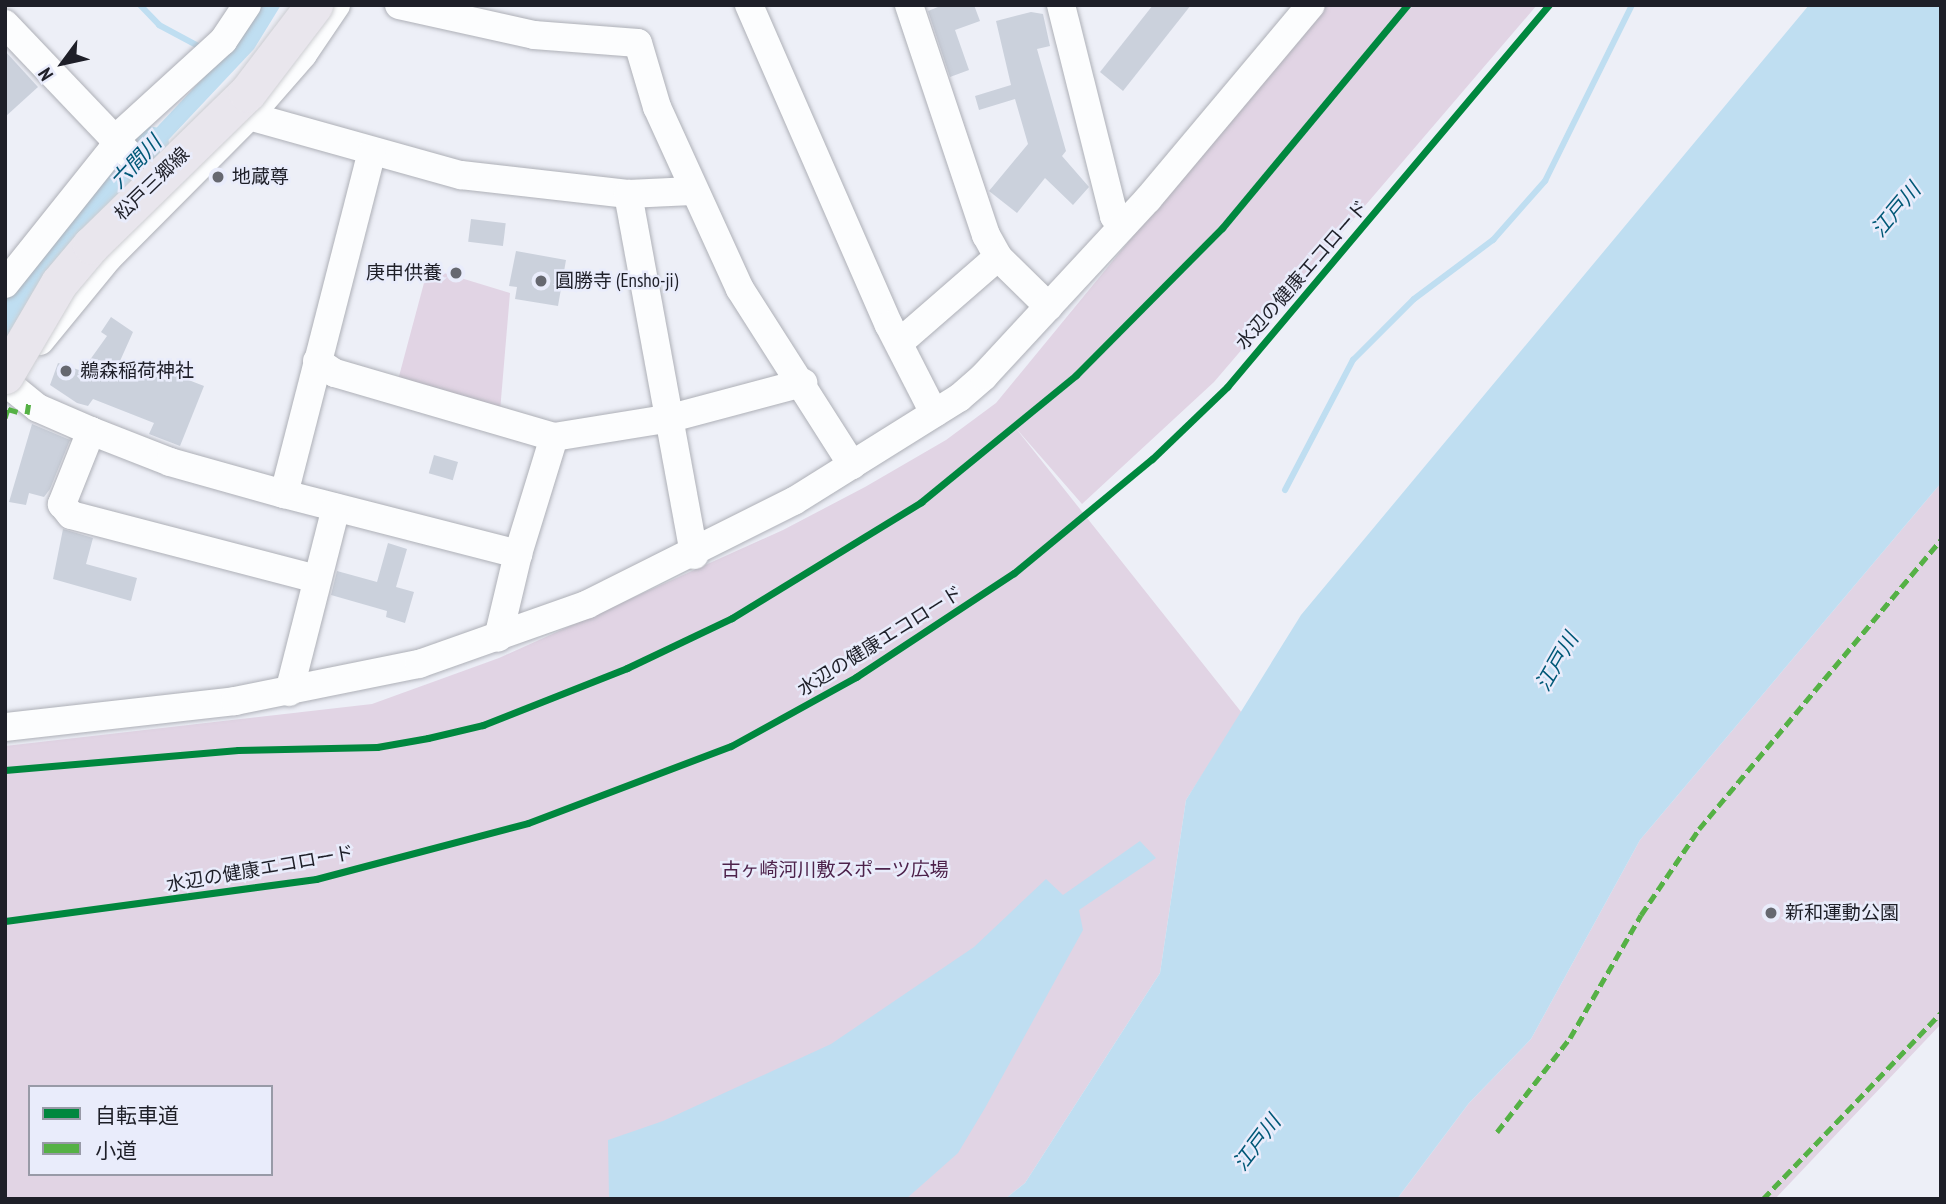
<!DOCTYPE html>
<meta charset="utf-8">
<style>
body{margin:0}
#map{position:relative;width:1946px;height:1204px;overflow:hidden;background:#edeff7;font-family:"PT Sans Narrow","Noto Sans JP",sans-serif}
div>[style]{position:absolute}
.green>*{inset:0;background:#e1d4e4}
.water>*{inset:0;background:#bfdef1}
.stream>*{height:6px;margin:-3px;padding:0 3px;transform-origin:3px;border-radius:3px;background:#bfdef1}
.river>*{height:35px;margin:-17.5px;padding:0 17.5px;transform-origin:17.5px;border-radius:17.5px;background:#bfdef1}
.building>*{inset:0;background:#cbd1dc;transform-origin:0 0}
.roads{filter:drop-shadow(0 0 2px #aeb0b7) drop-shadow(0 0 2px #aeb0b7)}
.minor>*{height:28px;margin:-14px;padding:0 14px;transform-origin:14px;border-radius:14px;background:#fcfdfe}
.bridges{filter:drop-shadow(0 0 2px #cccdd1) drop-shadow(0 0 2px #cccdd1)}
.major-bridge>*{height:37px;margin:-18.5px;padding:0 18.5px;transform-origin:18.5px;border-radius:18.5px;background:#e9e6ed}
.quiet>*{height:5px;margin-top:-2.5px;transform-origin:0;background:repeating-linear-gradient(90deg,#55b145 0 10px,transparent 0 15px)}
.cycleway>*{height:7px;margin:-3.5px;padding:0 3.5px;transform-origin:3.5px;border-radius:3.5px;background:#00873e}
.dots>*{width:19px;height:19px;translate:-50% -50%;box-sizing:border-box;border:4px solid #e9ecfb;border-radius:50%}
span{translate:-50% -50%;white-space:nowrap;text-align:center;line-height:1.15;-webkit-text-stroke:5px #e9ecfb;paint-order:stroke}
.poi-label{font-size:19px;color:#1e1f28}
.left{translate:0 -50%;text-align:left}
.right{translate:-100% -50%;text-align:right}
.street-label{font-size:19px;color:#1e1f28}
.park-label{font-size:19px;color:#4d224b}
.water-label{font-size:21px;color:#005877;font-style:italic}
.frame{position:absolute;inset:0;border:7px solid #1e1f28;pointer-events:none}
.legend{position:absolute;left:28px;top:1085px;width:245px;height:91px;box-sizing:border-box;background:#e9ecfb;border:2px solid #989aa7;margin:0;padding:9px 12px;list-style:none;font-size:21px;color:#1e1f28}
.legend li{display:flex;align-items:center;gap:14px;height:35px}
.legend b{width:35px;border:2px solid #989aa7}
.north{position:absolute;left:28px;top:28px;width:70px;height:70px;-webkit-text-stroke:5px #e9ecfb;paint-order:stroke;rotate:237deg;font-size:19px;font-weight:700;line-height:28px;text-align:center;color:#1e1f28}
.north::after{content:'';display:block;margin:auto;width:24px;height:32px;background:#1e1f28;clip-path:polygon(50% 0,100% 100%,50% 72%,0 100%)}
</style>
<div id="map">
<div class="green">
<i style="clip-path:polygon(evenodd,1323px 5px,1537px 5px,1214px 382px,1082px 504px,1014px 426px,1242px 713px,1186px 800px,1160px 973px,1025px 1183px,1005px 1199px,5px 1199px,5px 746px,372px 704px,499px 658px,783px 530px,865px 487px,946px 440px,996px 403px,1323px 5px,30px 1087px,271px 1087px,271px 1174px,30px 1174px,30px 1087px)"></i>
<i style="clip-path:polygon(428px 268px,510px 293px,500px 411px,398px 380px)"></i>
<i style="clip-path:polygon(1941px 483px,1941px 1024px,1775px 1199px,1397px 1199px,1469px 1103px,1531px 1039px,1640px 840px)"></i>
</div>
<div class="water">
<i style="clip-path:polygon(260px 5px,281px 5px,254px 49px,124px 187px,112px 175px,237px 42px)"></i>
<i style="clip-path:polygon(1809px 5px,1941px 5px,1941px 483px,1640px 840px,1531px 1039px,1469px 1103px,1397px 1199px,1005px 1199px,1025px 1183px,1160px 973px,1186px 800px,1301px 615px)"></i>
<i style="clip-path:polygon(1140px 841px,1156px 858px,1079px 910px,1083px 930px,985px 1108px,958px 1153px,906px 1199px,609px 1199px,608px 1140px,663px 1121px,831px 1044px,974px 947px,1046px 879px,1063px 895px)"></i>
</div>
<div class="stream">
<i style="left:140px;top:5px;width:28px;rotate:46deg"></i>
<i style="left:159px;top:25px;width:51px;rotate:28.1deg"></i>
<i style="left:1285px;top:490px;width:147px;rotate:-62.4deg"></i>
<i style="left:1353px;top:360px;width:86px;rotate:-45deg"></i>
<i style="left:1414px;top:299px;width:99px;rotate:-36.8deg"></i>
<i style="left:1493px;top:240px;width:79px;rotate:-48.6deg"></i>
<i style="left:1545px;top:181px;width:196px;rotate:-63.7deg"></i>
</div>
<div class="river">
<i style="left:5px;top:324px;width:232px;rotate:-51deg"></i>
</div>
<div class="building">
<i style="clip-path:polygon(943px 5px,974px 5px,980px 21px,955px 30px,969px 70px,950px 77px,928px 11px)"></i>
<i style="clip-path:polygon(1153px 5px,1191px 5px,1123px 91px,1100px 72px)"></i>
<i style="clip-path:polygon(1031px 12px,1043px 14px,1050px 46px,1037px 49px,1066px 151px,1062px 156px,1089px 187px,1073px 205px,1045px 178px,1017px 213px,989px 191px,1028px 144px,1015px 99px,979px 110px,975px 96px,1011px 85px,996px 21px)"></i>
<i style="clip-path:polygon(5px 51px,38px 87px,5px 117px)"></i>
<i style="left:471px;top:219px;width:35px;height:23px;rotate:7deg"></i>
<i style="clip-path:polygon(516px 251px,566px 260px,558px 306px,515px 299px,517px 287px,509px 286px)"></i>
<i style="clip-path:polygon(111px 317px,133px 332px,120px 361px,170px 382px,173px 374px,204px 386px,180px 446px,149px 434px,154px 423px,93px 399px,88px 406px,77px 403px,50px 385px,58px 363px,82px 371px,107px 336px,101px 332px)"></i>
<i style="clip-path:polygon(32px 424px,70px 440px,50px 489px,44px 497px,29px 493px,26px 505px,9px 502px)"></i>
<i style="left:434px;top:455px;width:25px;height:19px;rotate:16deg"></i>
<i style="clip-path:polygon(63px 529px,93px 538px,86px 564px,137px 578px,131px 601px,53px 579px)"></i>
<i style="clip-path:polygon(388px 543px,407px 549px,396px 587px,414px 592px,405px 623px,386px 617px,387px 611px,331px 595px,337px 571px,377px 582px)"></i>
</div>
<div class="roads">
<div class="minor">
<i style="left:399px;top:5px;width:138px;rotate:12.5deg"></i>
<i style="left:534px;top:35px;width:104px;rotate:4.4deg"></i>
<i style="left:638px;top:43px;width:67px;rotate:73.5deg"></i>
<i style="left:657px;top:107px;width:200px;rotate:65.5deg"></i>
<i style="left:740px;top:289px;width:209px;rotate:57.5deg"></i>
<i style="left:749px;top:5px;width:349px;rotate:66.4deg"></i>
<i style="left:889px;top:325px;width:99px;rotate:62.9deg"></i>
<i style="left:909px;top:5px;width:243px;rotate:71.5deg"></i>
<i style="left:986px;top:235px;width:25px;rotate:61deg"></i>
<i style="left:998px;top:257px;width:71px;rotate:44.4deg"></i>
<i style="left:1061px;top:5px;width:218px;rotate:75.9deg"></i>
<i style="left:1114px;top:216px;width:13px;rotate:42deg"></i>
<i style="left:5px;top:24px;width:236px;rotate:46.4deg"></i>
<i style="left:249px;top:116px;width:220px;rotate:15.6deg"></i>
<i style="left:461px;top:175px;width:168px;rotate:6.5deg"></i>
<i style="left:628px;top:194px;width:64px;rotate:-2.7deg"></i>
<i style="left:113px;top:141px;width:149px;rotate:-42.3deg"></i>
<i style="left:223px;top:41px;width:43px;rotate:-56.3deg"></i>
<i style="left:628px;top:194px;width:367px;rotate:79.6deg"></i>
<i style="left:5px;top:284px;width:178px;rotate:-51.4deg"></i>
<i style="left:40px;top:341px;width:107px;rotate:-50.7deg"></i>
<i style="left:108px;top:258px;width:200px;rotate:-45.2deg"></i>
<i style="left:249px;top:116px;width:82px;rotate:-48.9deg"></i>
<i style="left:303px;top:54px;width:59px;rotate:-56deg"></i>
<i style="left:899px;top:343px;width:131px;rotate:-41deg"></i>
<i style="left:317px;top:361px;width:22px;rotate:34deg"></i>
<i style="left:335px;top:373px;width:228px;rotate:16.3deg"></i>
<i style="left:554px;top:437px;width:119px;rotate:-9.2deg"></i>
<i style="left:671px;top:418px;width:137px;rotate:-14.9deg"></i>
<i style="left:8px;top:384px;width:38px;rotate:39deg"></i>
<i style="left:38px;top:408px;width:58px;rotate:23.5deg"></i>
<i style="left:91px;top:431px;width:85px;rotate:21.4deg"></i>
<i style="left:170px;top:462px;width:118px;rotate:15.7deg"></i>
<i style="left:284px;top:494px;width:353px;rotate:-75.6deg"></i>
<i style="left:91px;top:431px;width:79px;rotate:111.7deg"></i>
<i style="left:62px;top:504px;width:14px;rotate:51deg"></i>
<i style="left:71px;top:515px;width:254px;rotate:14.6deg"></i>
<i style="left:284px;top:494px;width:242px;rotate:14.4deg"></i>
<i style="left:518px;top:554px;width:86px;rotate:103.4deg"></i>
<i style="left:518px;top:554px;width:122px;rotate:-72.9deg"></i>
<i style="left:289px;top:692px;width:190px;rotate:-75.7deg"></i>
<i style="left:5px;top:727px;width:231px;rotate:-6.4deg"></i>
<i style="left:235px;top:701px;width:188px;rotate:-11.4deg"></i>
<i style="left:419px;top:664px;width:179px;rotate:-19.5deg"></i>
<i style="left:588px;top:604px;width:230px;rotate:-26.6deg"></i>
<i style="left:794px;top:501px;width:195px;rotate:-32deg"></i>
<i style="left:959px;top:398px;width:33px;rotate:-41deg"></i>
<i style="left:984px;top:376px;width:241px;rotate:-47.2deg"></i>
<i style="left:1148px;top:199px;width:253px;rotate:-50deg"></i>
</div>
</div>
<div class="bridges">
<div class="major-bridge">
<i style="left:5px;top:375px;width:107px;rotate:-59.6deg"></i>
<i style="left:59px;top:283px;width:50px;rotate:-49.9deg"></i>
<i style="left:91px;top:245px;width:218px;rotate:-44.3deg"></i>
<i style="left:247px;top:93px;width:111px;rotate:-52.7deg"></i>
</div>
</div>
<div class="quiet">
<i style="left:27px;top:414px;width:12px;rotate:-81deg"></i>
<i style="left:5px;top:418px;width:9px;rotate:-72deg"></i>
<i style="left:8px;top:409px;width:10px;rotate:17deg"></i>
<i style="left:1497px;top:1132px;width:119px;rotate:-52.2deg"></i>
<i style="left:1570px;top:1038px;width:142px;rotate:-60deg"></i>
<i style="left:1641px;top:915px;width:104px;rotate:-56deg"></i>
<i style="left:1699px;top:829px;width:377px;rotate:-50.1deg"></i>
<i style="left:1763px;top:1199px;width:257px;rotate:-46.3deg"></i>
</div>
<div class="cycleway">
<i style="left:5px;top:770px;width:234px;rotate:-4.9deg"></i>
<i style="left:238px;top:750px;width:139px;rotate:-1.2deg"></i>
<i style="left:377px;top:747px;width:52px;rotate:-10deg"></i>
<i style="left:428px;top:738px;width:57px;rotate:-13.3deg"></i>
<i style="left:483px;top:725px;width:155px;rotate:-21.6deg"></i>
<i style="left:627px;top:668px;width:116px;rotate:-25.5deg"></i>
<i style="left:732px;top:618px;width:222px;rotate:-31.5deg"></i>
<i style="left:921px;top:502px;width:200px;rotate:-39.3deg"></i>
<i style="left:1076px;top:375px;width:207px;rotate:-45.2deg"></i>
<i style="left:1222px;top:228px;width:290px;rotate:-50.3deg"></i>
<i style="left:5px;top:921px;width:314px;rotate:-7.7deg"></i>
<i style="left:316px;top:879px;width:219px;rotate:-14.8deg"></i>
<i style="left:528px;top:823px;width:217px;rotate:-20.8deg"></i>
<i style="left:731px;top:746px;width:143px;rotate:-28.9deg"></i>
<i style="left:856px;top:677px;width:189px;rotate:-33.4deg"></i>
<i style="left:1014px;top:573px;width:179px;rotate:-39.6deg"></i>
<i style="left:1152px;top:459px;width:104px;rotate:-43.8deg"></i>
<i style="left:1227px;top:387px;width:500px;rotate:-49.9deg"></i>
</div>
<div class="dots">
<i style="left:218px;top:177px;background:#666870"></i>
<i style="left:456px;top:273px;background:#666870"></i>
<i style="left:541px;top:281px;background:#666870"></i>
<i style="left:66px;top:371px;background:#666870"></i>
<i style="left:1771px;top:913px;background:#666870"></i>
</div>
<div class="poi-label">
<span class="left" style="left:232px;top:177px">地蔵尊</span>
<span class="right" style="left:442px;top:273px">庚申供養</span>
<span class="left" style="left:555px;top:281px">圓勝寺 (Ensho-ji)</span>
<span class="left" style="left:80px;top:371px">鵜森稲荷神社</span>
<span class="left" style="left:1785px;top:913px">新和運動公園</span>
</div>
<div class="street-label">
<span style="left:152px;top:184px;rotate:-44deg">松戸三郷線</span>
<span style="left:1302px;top:275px;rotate:-49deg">水辺の健康エコロード</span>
<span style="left:880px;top:641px;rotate:-32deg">水辺の健康エコロード</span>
<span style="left:260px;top:869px;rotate:-10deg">水辺の健康エコロード</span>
</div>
<div class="park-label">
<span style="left:835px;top:870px">古ヶ崎河川敷スポーツ広場</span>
</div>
<div class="water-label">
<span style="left:136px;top:162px;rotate:-47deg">六間川</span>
<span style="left:1896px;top:210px;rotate:-50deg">江戸川</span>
<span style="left:1557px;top:662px;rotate:-60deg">江戸川</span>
<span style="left:1257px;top:1143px;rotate:-53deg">江戸川</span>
</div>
<div class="frame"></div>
<ul class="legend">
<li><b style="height:9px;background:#00873e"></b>自転車道</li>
<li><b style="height:9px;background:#55b145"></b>小道</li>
</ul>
<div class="north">N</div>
</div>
